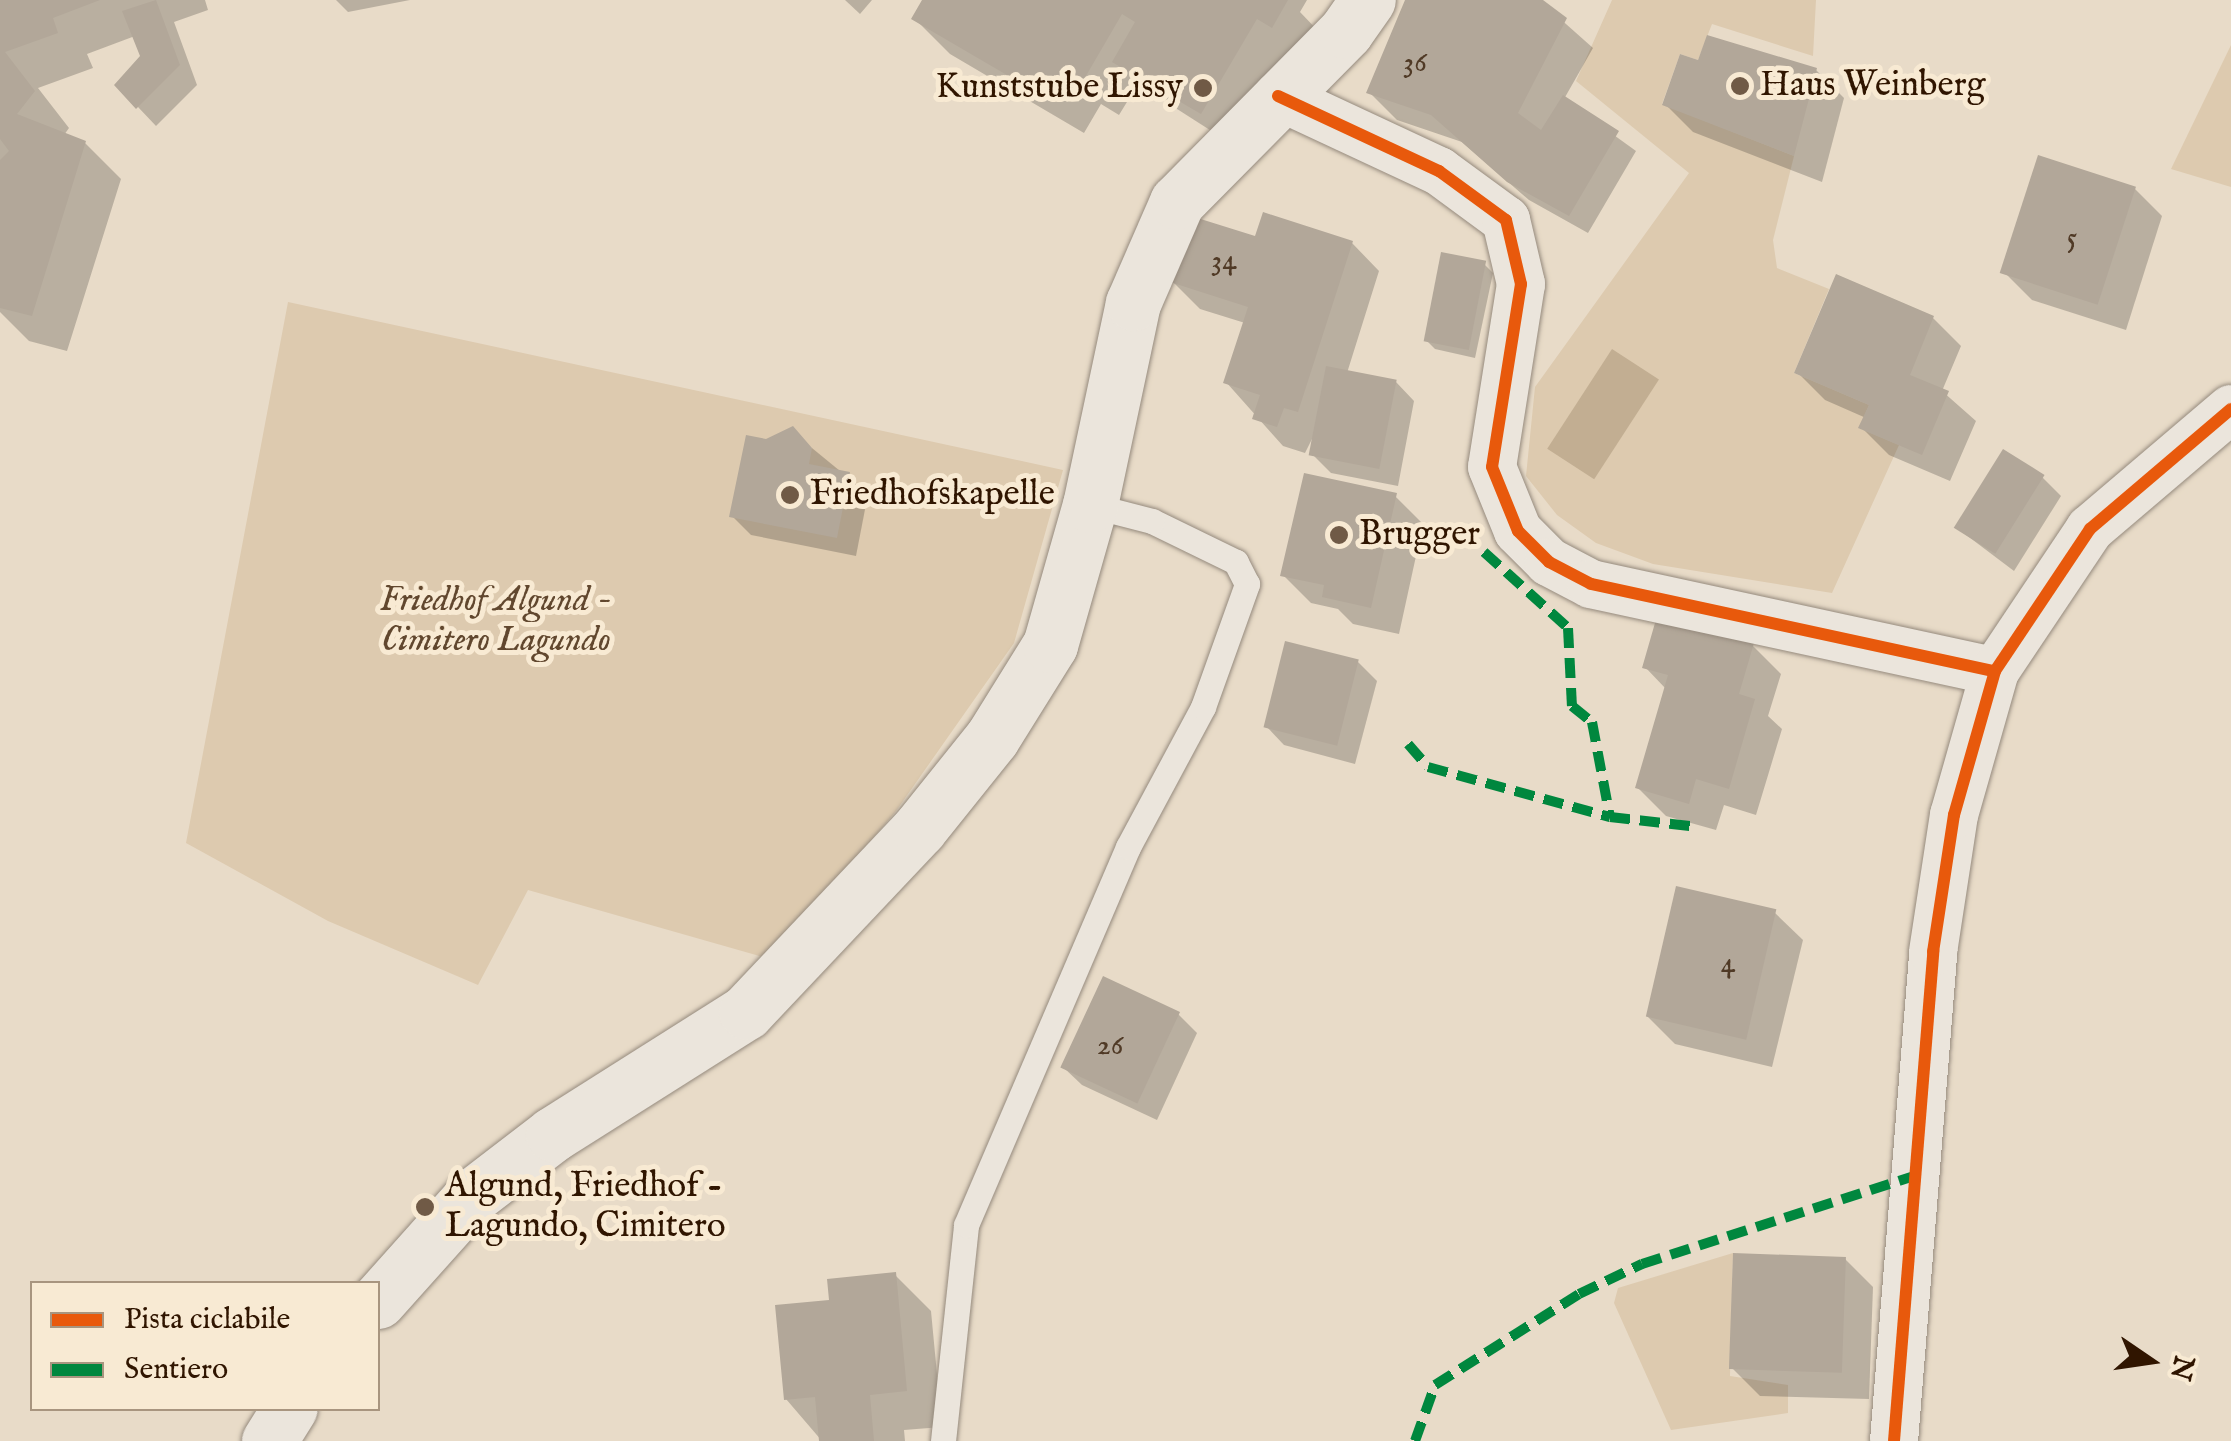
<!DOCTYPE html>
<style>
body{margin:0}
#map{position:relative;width:2231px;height:1441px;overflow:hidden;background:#e8dbc8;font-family:"IM FELL English",serif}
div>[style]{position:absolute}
.green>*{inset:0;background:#ddcaaf}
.water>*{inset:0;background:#c2ae92;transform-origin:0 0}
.shadow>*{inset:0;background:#0003}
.building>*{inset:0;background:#b2a799;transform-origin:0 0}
.roads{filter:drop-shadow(0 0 2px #958a7d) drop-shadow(0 0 2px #958a7d)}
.service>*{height:25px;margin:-12.5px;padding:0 12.5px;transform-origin:12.5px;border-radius:12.5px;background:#ebe5dc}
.minor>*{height:48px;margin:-24px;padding:0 24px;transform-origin:24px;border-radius:24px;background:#ebe5dc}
.secondary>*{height:55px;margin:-27.5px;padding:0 27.5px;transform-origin:27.5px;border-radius:27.5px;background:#ebe5dc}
.quiet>*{height:10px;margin-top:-5px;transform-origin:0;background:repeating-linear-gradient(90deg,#00873e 0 20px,transparent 0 30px)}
.cycleway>*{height:12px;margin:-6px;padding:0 6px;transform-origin:6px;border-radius:6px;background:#e8590c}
.dots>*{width:28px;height:28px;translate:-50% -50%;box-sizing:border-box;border:5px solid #f8ead3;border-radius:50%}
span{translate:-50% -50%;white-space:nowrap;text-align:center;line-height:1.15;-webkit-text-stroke:10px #f8ead3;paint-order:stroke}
.number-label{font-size:30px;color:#503a26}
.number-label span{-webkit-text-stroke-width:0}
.poi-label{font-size:35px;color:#301500}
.left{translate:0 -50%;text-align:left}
.right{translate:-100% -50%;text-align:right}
.park-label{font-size:35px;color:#61472e;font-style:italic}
.legend{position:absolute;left:30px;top:1281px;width:350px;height:130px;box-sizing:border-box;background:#f8ead3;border:2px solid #a8957f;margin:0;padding:12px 18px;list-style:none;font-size:30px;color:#301500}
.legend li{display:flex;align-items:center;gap:20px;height:50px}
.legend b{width:50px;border:2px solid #a8957f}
.north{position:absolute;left:2101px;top:1311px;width:100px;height:100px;-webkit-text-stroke:8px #f8ead3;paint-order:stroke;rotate:103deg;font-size:28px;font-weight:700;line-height:40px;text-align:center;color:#301500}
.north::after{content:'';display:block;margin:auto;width:35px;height:45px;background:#301500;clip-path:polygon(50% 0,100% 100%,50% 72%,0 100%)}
</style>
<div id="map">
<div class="green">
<i style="clip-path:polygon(1612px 0,1816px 0,1813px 56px,1712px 24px,1698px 60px,1680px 54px,1662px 104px,1794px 156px,1773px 240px,1777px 268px,1829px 289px,1794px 373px,1869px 405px,1859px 428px,1899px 445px,1832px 593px,1653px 564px,1596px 543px,1557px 515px,1526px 476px,1535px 387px,1689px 173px,1576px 81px)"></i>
<i style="clip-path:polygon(2231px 45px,2231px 187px,2171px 169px)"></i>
<i style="clip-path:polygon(288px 302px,1063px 470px,1014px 643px,896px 811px,810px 913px,763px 957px,528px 890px,478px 985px,328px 921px,186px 843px)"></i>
<i style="clip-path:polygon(1733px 1253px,1730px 1376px,1788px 1385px,1788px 1413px,1671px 1430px,1614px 1303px,1618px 1288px)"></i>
</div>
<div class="water">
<i style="left:1612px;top:349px;width:56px;height:119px;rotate:33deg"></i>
</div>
<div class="shadow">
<i style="clip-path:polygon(0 0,205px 0,208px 10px,174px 22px,197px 85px,156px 126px,138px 107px,143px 57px,135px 36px,87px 54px,93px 68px,38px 88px,69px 128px,64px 135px,85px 143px,121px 179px,67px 351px,29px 341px,0 312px)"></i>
<i style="clip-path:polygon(336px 0,410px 0,348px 12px)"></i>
<i style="clip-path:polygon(845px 0,872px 0,860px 14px)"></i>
<i style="clip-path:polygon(925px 0,1307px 0,1300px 12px,1323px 36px,1238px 148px,1138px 84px,1119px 115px,1101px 104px,1084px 133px,950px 54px,914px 18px)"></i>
<i style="clip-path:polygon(1408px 0,1539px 0,1593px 48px,1564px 99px,1636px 151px,1588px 233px,1529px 200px,1462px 142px,1397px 120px,1369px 92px)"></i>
<i style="clip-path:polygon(1700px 63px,1816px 70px,1844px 98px,1822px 182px,1693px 132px,1665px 104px)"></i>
<i style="clip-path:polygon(2134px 188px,2162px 216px,2126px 330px,2032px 300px,2004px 272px)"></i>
<i style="clip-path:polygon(1257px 240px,1352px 243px,1379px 271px,1347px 373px,1396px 382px,1414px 401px,1398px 486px,1331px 473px,1312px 454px,1317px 429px,1305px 453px,1283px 446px,1226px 382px,1245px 323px,1200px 309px,1172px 281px)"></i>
<i style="clip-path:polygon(1484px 264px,1493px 273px,1475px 358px,1435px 349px,1426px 340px)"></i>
<i style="clip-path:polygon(1933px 318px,1961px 346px,1942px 391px,1976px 421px,1950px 481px,1889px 455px,1861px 427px,1866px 418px,1825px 400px,1797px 372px)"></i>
<i style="clip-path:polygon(812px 448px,868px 494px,856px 556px,751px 535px,732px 516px)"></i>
<i style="clip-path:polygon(2042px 477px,2061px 496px,2014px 571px,1957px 528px)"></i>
<i style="clip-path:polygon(1395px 496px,1423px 524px,1399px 634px,1353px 624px,1338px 609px,1311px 603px,1283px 575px)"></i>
<i style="clip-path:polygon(1753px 646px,1781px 674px,1768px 716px,1782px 729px,1756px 815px,1724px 805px,1716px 830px,1666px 816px,1638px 788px,1666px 689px,1645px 667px)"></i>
<i style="clip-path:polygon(1358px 662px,1377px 681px,1355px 764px,1284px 745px,1266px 726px)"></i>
<i style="clip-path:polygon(1775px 913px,1803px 940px,1772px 1067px,1675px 1044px,1647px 1016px)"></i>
<i style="clip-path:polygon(1178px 1014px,1197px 1033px,1157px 1120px,1082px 1085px,1063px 1067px)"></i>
<i style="clip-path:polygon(1845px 1259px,1873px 1287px,1869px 1399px,1760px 1396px,1732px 1368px)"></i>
<i style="clip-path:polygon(895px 1275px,931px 1311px,942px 1427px,904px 1430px,905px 1441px,822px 1441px,786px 1399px,831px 1302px)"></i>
</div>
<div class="building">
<i style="clip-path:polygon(0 0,100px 0,53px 18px,58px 33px,5px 52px,35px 91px,17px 114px,86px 141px,32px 316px,0 308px,0 160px,9px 151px,0 139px)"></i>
<i style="clip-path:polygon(156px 0,180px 65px,136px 109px,114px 85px,140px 56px,122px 11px)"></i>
<i style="clip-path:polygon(922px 0,1288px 0,1272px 28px,1257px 19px,1201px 114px,1112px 62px,1135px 22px,1122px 14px,1083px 81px,1064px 71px,1048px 99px,911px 19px)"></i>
<i style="clip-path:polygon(1405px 0,1543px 0,1567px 18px,1518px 113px,1541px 130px,1563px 95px,1619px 131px,1569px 216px,1507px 182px,1431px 115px,1366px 93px)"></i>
<i style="clip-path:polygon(1707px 35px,1817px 68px,1794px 156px,1662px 105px,1680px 54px,1698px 60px)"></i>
<i style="left:2038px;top:155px;width:103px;height:124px;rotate:18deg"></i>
<i style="clip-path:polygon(1263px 212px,1353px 241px,1298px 412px,1284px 408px,1277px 427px,1252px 419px,1260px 395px,1223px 383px,1248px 307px,1170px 282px,1191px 216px,1255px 236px)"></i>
<i style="left:1441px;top:252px;width:46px;height:91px;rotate:11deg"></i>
<i style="clip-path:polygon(1836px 274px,1934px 316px,1910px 375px,1949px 391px,1922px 455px,1858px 428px,1869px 405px,1794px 373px)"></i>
<i style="left:1326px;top:366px;width:72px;height:91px;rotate:11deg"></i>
<i style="clip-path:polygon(793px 426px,812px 448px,809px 464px,850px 472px,837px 538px,729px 517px,746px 435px,766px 439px)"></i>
<i style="left:2003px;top:449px;width:49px;height:93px;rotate:32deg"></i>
<i style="clip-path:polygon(1304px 473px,1397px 493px,1371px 608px,1322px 597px,1324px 585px,1280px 576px)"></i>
<i style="clip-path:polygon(1657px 616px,1754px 643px,1739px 694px,1755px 699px,1729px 789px,1696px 779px,1689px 804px,1635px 788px,1668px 675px,1642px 668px)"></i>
<i style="left:1285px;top:641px;width:76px;height:89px;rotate:14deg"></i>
<i style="left:1676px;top:886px;width:103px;height:134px;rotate:13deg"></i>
<i style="left:1103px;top:976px;width:85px;height:101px;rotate:25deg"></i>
<i style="left:1733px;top:1253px;width:113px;height:116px;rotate:2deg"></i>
<i style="clip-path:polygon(896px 1272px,907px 1391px,870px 1395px,874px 1441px,819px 1441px,815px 1397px,784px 1400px,775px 1305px,829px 1300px,827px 1279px)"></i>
</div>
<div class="roads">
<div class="service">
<i style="left:943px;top:1441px;width:217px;rotate:-83.9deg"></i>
<i style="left:966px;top:1225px;width:411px;rotate:-66.8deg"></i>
<i style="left:1128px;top:847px;width:159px;rotate:-61.8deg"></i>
<i style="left:1203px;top:707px;width:131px;rotate:-70.3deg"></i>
<i style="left:1247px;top:584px;width:25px;rotate:-117deg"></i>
<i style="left:1236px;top:562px;width:93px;rotate:-154deg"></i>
<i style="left:1152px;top:521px;width:64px;rotate:-165.5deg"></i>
</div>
<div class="minor">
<i style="left:1278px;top:96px;width:178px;rotate:25deg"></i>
<i style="left:1439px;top:171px;width:83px;rotate:36.2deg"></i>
<i style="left:1506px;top:220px;width:66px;rotate:76.8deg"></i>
<i style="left:1521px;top:284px;width:185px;rotate:99deg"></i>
<i style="left:1492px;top:467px;width:69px;rotate:67.9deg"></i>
<i style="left:1518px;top:531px;width:44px;rotate:45deg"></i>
<i style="left:1549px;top:562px;width:47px;rotate:27.6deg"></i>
<i style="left:1591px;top:584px;width:413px;rotate:12.2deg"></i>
<i style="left:1995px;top:671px;width:171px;rotate:-56.2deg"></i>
<i style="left:2090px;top:529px;width:185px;rotate:-40.4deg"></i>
<i style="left:1894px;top:1441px;width:491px;rotate:-85.4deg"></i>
<i style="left:1933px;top:952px;width:139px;rotate:-81.3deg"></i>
<i style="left:1954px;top:815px;width:150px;rotate:-74.1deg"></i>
</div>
<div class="secondary">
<i style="left:378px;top:1301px;width:140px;rotate:-48.2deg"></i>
<i style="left:471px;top:1197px;width:103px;rotate:-37.5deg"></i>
<i style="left:553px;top:1134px;width:228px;rotate:-32.3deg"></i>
<i style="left:746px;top:1012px;width:252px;rotate:-46.6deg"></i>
<i style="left:919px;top:829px;width:117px;rotate:-51.3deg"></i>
<i style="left:992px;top:738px;width:110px;rotate:-58.1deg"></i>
<i style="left:1050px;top:645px;width:146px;rotate:-74.1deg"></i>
<i style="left:1090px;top:505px;width:207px;rotate:-78deg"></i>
<i style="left:1133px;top:303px;width:110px;rotate:-66.5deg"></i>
<i style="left:1177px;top:202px;width:240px;rotate:-45.3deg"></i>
<i style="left:1346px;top:31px;width:38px;rotate:-55deg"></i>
<i style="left:269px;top:1441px;width:39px;rotate:-58deg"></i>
</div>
</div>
<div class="quiet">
<i style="left:1484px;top:552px;width:113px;rotate:42.1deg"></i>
<i style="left:1568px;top:628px;width:78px;rotate:87.1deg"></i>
<i style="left:1572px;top:706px;width:26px;rotate:39deg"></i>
<i style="left:1592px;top:722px;width:97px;rotate:79.3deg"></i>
<i style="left:1408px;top:744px;width:30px;rotate:49deg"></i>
<i style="left:1428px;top:767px;width:189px;rotate:15.4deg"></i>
<i style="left:1610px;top:817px;width:89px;rotate:6.5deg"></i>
<i style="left:1415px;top:1441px;width:59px;rotate:-70.3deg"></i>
<i style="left:1435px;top:1385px;width:170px;rotate:-32.3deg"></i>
<i style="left:1579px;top:1294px;width:70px;rotate:-25.5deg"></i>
<i style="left:1642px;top:1264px;width:286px;rotate:-17.9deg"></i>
</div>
<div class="cycleway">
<i style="left:1278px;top:96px;width:178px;rotate:25deg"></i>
<i style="left:1439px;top:171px;width:83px;rotate:36.2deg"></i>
<i style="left:1506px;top:220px;width:66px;rotate:76.8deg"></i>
<i style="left:1521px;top:284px;width:185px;rotate:99deg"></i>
<i style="left:1492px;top:467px;width:69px;rotate:67.9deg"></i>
<i style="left:1518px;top:531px;width:44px;rotate:45deg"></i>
<i style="left:1549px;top:562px;width:47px;rotate:27.6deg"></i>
<i style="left:1591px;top:584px;width:413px;rotate:12.2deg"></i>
<i style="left:1995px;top:671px;width:171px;rotate:-56.2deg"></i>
<i style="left:2090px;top:529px;width:185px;rotate:-40.4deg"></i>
<i style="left:1894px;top:1441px;width:491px;rotate:-85.4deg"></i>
<i style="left:1933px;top:952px;width:139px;rotate:-81.3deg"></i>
<i style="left:1954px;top:815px;width:150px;rotate:-74.1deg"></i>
</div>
<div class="dots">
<i style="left:1740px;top:86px;background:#705a46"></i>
<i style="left:1203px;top:88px;background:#705a46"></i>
<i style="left:790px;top:495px;background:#705a46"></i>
<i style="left:1339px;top:535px;background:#705a46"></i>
<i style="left:425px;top:1207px;background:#705a46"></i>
</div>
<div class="number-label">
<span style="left:1415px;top:63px">36</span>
<span style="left:2072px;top:239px">5</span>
<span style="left:1224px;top:261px">34</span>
<span style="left:1728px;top:964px">4</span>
<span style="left:1110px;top:1046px">26</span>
</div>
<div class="poi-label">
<span class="left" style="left:1760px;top:86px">Haus Weinberg</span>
<span class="right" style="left:1183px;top:88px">Kunststube Lissy</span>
<span class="left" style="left:810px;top:495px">Friedhofskapelle</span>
<span class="left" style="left:1359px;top:535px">Brugger</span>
<span class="left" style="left:445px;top:1207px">Algund, Friedhof -<br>Lagundo, Cimitero</span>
</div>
<div class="park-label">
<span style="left:496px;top:621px">Friedhof Algund -<br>Cimitero Lagundo</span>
</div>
<ul class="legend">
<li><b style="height:12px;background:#e8590c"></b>Pista ciclabile</li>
<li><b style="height:12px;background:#00873e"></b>Sentiero</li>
</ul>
<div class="north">N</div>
</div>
